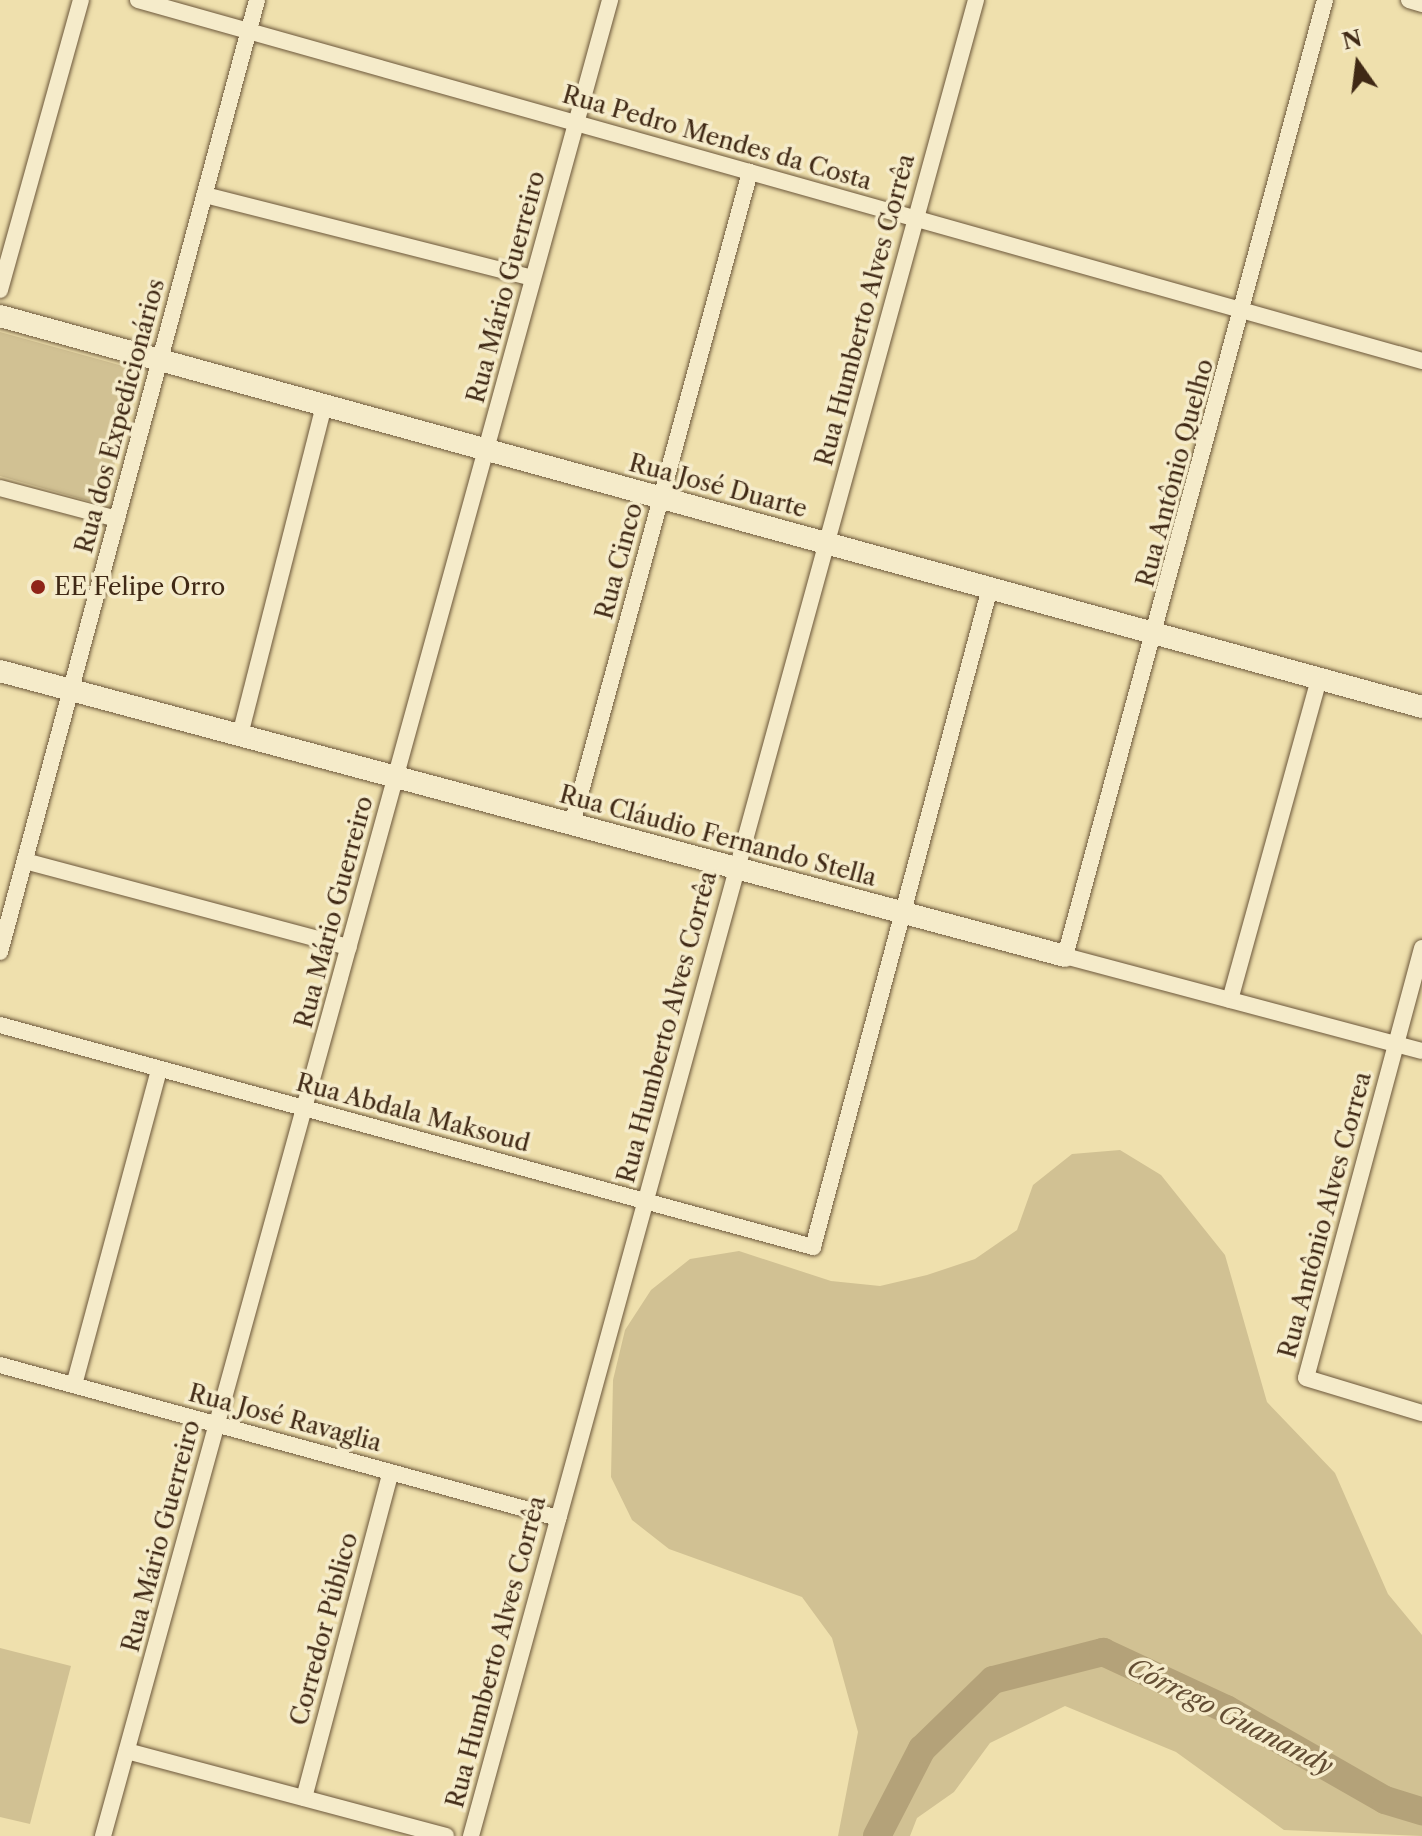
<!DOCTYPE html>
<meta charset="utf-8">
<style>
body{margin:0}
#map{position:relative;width:1422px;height:1836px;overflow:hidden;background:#efe0ad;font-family:"Libre Caslon Text",serif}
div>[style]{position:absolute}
.green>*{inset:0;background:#d1c193}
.river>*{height:28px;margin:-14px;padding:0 14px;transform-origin:14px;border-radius:14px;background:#b4a279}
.roads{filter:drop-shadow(0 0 2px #6c573b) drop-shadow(0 0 2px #6c573b)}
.minor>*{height:16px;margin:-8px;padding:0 8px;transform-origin:8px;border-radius:8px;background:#f5ebca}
.tertiary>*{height:22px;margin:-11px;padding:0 11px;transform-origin:11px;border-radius:11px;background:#f5ebca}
.dots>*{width:22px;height:22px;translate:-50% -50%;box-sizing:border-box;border:4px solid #f5ebca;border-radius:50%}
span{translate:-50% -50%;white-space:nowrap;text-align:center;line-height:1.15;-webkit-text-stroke:7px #f5ebca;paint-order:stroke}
.street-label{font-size:24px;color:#402915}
.poi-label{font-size:24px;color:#402915}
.left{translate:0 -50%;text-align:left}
.water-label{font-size:26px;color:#634d33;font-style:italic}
.north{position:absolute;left:1318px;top:24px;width:80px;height:80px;-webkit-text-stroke:6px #f5ebca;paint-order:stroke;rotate:346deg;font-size:22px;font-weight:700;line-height:32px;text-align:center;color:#402915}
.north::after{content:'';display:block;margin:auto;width:28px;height:36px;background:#402915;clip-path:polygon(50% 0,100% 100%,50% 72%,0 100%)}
</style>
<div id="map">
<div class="green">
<i style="clip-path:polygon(0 332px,141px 371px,103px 505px,0 476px)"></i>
<i style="clip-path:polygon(1120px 1150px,1161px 1175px,1225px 1255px,1267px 1402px,1335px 1473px,1388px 1594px,1422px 1635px,1422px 1836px,1284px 1830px,1176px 1752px,1065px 1706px,990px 1743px,954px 1792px,917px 1818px,910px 1836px,838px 1836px,858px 1732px,832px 1638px,802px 1597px,669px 1549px,632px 1520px,611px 1477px,613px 1380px,625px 1330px,651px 1290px,690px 1259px,739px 1251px,831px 1281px,880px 1286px,927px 1275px,975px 1259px,1017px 1230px,1033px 1185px,1072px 1154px)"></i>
<i style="clip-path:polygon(0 1648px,71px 1666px,30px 1824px,0 1817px)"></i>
</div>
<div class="river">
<i style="left:877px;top:1836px;width:98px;rotate:-62.7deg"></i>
<i style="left:922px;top:1749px;width:99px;rotate:-44.2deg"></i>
<i style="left:993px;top:1680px;width:114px;rotate:-14.3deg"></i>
<i style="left:1103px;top:1652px;width:136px;rotate:24.9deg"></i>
<i style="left:1226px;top:1709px;width:183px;rotate:29.8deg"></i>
<i style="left:1385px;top:1800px;width:39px;rotate:17deg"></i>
</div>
<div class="roads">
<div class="minor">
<i style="left:138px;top:0;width:1334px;rotate:15.7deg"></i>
<i style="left:1325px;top:0;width:991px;rotate:105.21deg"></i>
<i style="left:1065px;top:956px;width:369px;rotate:14.9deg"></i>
<i style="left:1409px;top:0;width:14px;rotate:17deg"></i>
<i style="left:205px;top:195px;width:338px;rotate:14.2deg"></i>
<i style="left:0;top:290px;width:301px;rotate:-74.4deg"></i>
<i style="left:0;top:488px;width:121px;rotate:14.8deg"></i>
<i style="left:240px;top:735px;width:341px;rotate:-75.7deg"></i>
<i style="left:572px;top:824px;width:676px;rotate:-74.73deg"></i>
<i style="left:25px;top:861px;width:335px;rotate:14.9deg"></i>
<i style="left:1422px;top:948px;width:445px;rotate:105.1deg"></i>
<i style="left:1306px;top:1378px;width:121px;rotate:16.8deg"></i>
<i style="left:0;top:952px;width:986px;rotate:-74.89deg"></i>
<i style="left:1230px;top:1000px;width:333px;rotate:-74.5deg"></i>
<i style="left:0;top:1025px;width:843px;rotate:15.27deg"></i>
<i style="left:813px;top:1247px;width:682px;rotate:-74.97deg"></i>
<i style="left:0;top:1365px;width:579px;rotate:15.33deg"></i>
<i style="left:74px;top:1385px;width:327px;rotate:-74.9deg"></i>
<i style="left:127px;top:1751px;width:330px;rotate:14.9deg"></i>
<i style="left:304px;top:1798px;width:337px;rotate:-75.1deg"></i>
<i style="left:103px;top:1836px;width:1905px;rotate:-74.56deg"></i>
<i style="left:471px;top:1836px;width:1904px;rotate:-74.62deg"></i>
</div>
<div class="tertiary">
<i style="left:0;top:316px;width:1475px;rotate:15.37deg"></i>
<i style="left:0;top:671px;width:1102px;rotate:14.98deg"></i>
</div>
</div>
<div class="dots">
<i style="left:38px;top:587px;background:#8f2418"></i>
</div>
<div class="street-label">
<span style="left:717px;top:138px;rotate:16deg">Rua Pedro Mendes da Costa</span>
<span style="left:506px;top:287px;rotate:-75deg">Rua Mário Guerreiro</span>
<span style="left:865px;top:310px;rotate:-75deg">Rua Humberto Alves Corrêa</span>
<span style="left:120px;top:416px;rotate:-75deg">Rua dos Expedicionários</span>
<span style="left:1175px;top:473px;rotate:-75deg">Rua Antônio Quelho</span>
<span style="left:718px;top:486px;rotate:15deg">Rua José Duarte</span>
<span style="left:619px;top:561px;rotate:-75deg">Rua Cinco</span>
<span style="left:718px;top:836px;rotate:15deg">Rua Cláudio Fernando Stella</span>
<span style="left:334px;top:912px;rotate:-75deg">Rua Mário Guerreiro</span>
<span style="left:667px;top:1027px;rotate:-75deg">Rua Humberto Alves Corrêa</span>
<span style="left:413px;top:1113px;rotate:15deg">Rua Abdala Maksoud</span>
<span style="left:1325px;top:1215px;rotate:-75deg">Rua Antônio Alves Correa</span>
<span style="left:285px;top:1418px;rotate:15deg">Rua José Ravaglia</span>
<span style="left:161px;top:1536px;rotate:-75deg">Rua Mário Guerreiro</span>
<span style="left:324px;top:1629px;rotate:-75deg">Corredor Público</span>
<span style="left:496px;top:1652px;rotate:-75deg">Rua Humberto Alves Corrêa</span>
</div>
<div class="poi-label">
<span class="left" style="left:54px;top:587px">EE Felipe Orro</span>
</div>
<div class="water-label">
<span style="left:1230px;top:1717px;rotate:27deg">Córrego Guanandy</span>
</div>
<div class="north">N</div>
</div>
